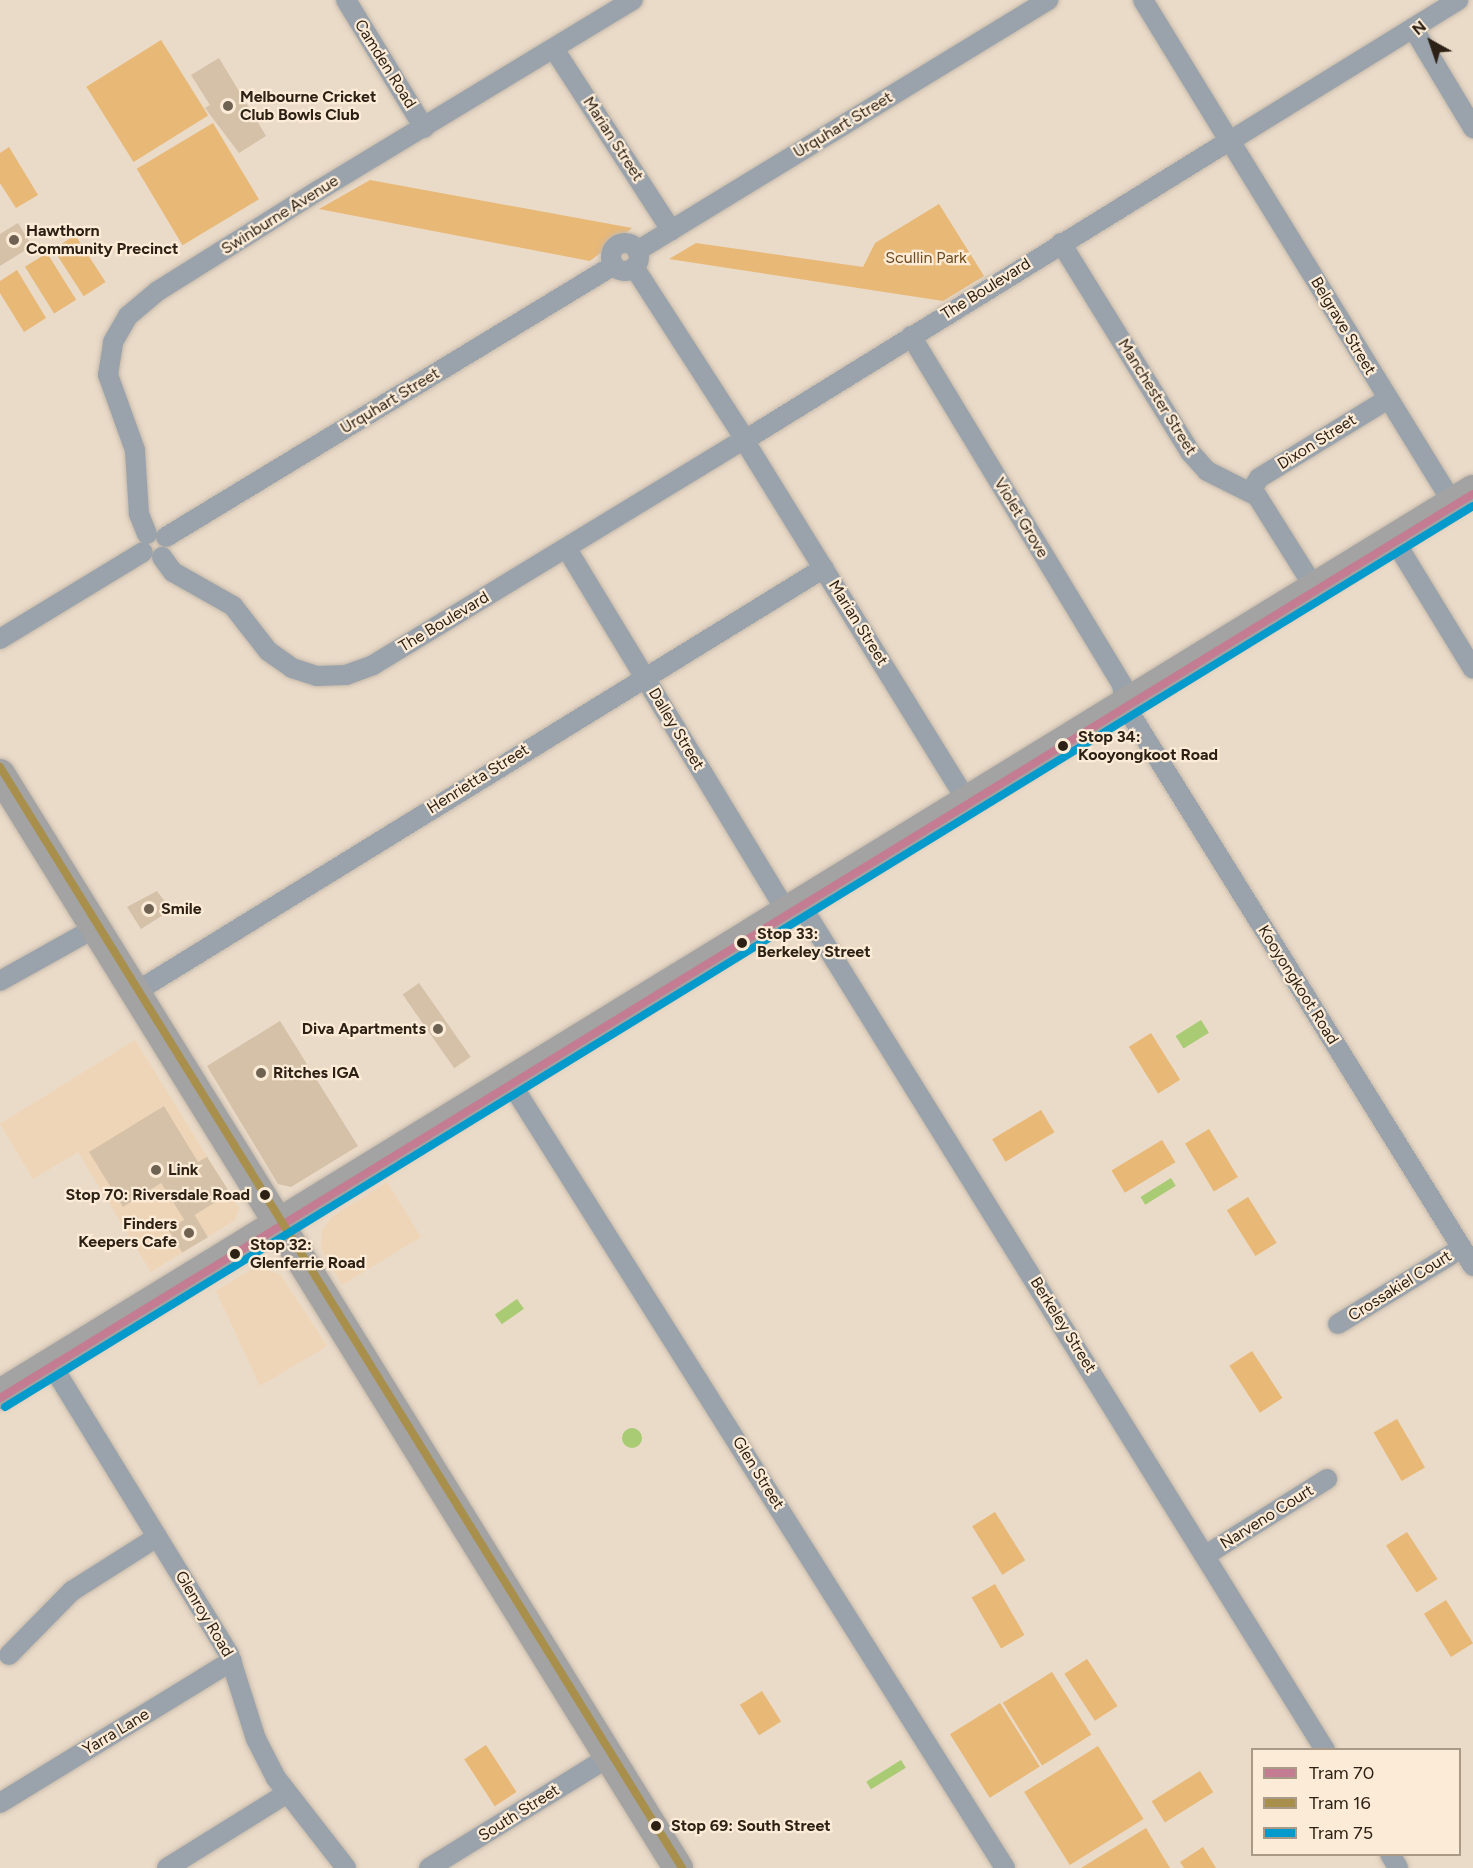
<!DOCTYPE html>
<style>
body{margin:0}
#map{position:relative;width:1473px;height:1868px;overflow:hidden;background:#eadac8;font-family:Figtree,sans-serif}
div>[style]{position:absolute}
.built>*{inset:0;background:#efd5b7}
.green>*{inset:0;background:#e8b876;transform-origin:0 0}
.water>*{inset:0;background:#a8cb73;transform-origin:0 0}
.round{border-radius:50%}
.building>*{inset:0;background:#d5c0a8;transform-origin:0 0}
.roads{filter:drop-shadow(0 0 2px #c5b9aa) drop-shadow(0 0 2px #c5b9aa)}
.street>*{height:20px;margin:-10px;padding:0 10px;transform-origin:10px;border-radius:10px;background:#9aa3ab}
.street>.ring{margin:-10px;padding:0;box-sizing:content-box;background:none;border:20px solid #9aa3ab;border-radius:50%}
.primary>*{height:30px;margin:-15px;padding:0 15px;transform-origin:15px;border-radius:15px;background:#a3a3a3}
.tram>*{height:1.5px;margin:-0.75px;padding:0 0.75px;transform-origin:0.75px;border-radius:0.75px;background:#a8a4a1}
.tram-1>*{height:8px;margin:-4px;padding:0 4px;transform-origin:4px;border-radius:4px;background:#c37c91}
.tram-2>*{height:8px;margin:-4px;padding:0 4px;transform-origin:4px;border-radius:4px;background:#a88f4c}
.tram-3>*{height:8px;margin:-4px;padding:0 4px;transform-origin:4px;border-radius:4px;background:#049bcc}
.dots>*{width:16px;height:16px;translate:-50% -50%;box-sizing:border-box;border:3px solid #fcebd6;border-radius:50%}
span{translate:-50% -50%;white-space:nowrap;text-align:center;line-height:1.15;-webkit-text-stroke:4.5px #fcebd6;paint-order:stroke}
.street-label{font-size:16px;color:#2c2114}
.poi-label{font-size:16px;color:#2c2114;font-weight:700}
.left{translate:0 -50%;text-align:left}
.right{translate:-100% -50%;text-align:right}
.park-label{font-size:16px;color:#6e4c1f}
.stop-label{font-size:16px;color:#2c2114;font-weight:700}
.legend{position:absolute;left:1251px;top:1748px;width:210px;height:108px;box-sizing:border-box;background:#fcebd6;border:2px solid #a99a88;margin:0;padding:8px 10px;list-style:none;font-size:18px;color:#2c2114}
.legend li{display:flex;align-items:center;gap:12px;height:30px}
.legend b{width:30px;border:2px solid #a99a88}
.north{position:absolute;left:1401px;top:12px;width:60px;height:60px;-webkit-text-stroke:4px #fcebd6;paint-order:stroke;rotate:320deg;font-size:16px;font-weight:700;line-height:24px;text-align:center;color:#2c2114}
.north::after{content:'';display:block;margin:auto;width:21px;height:27px;background:#2c2114;clip-path:polygon(50% 0,100% 100%,50% 72%,0 100%)}
</style>
<div id="map">
<div class="built">
<i style="clip-path:polygon(135px 1040px,239px 1208px,235px 1220px,151px 1272px,78px 1152px,33px 1179px,0 1124px)"></i>
<i style="clip-path:polygon(387px 1182px,421px 1237px,342px 1285px,321px 1249px,322px 1230px,332px 1217px)"></i>
<i style="clip-path:polygon(255px 1267px,280px 1274px,327px 1346px,260px 1386px,216px 1291px)"></i>
</div>
<div class="green">
<i style="left:161px;top:40px;width:89px;height:88px;rotate:58deg"></i>
<i style="left:213px;top:123px;width:89px;height:89px;rotate:59deg"></i>
<i style="clip-path:polygon(9px 147px,38px 195px,16px 208px,0 183px,0 153px)"></i>
<i style="clip-path:polygon(370px 180px,632px 228px,590px 261px,319px 209px)"></i>
<i style="clip-path:polygon(939px 204px,984px 276px,943px 301px,669px 259px,696px 243px,863px 267px,875px 243px)"></i>
<i style="left:75px;top:235px;width:56px;height:26px;rotate:57deg"></i>
<i style="left:47px;top:253px;width:55px;height:26px;rotate:58deg"></i>
<i style="clip-path:polygon(17px 270px,46px 318px,24px 332px,0 293px,0 281px)"></i>
<i style="left:1151px;top:1033px;width:55px;height:26px;rotate:58deg"></i>
<i style="left:1041px;top:1110px;width:26px;height:57px;rotate:59deg"></i>
<i style="left:1209px;top:1129px;width:56px;height:28px;rotate:59deg"></i>
<i style="left:1162px;top:1140px;width:26px;height:59px;rotate:59deg"></i>
<i style="left:1248px;top:1197px;width:54px;height:25px;rotate:58deg"></i>
<i style="left:1252px;top:1351px;width:56px;height:27px;rotate:57deg"></i>
<i style="left:1397px;top:1419px;width:56px;height:27px;rotate:60deg"></i>
<i style="left:995px;top:1512px;width:57px;height:27px;rotate:58deg"></i>
<i style="left:1407px;top:1532px;width:56px;height:25px;rotate:57deg"></i>
<i style="left:995px;top:1584px;width:59px;height:27px;rotate:60deg"></i>
<i style="left:1446px;top:1600px;width:51px;height:26px;rotate:58deg"></i>
<i style="left:1087px;top:1659px;width:56px;height:27px;rotate:57deg"></i>
<i style="left:1052px;top:1672px;width:74px;height:58px;rotate:58deg"></i>
<i style="left:762px;top:1691px;width:36px;height:26px;rotate:58deg"></i>
<i style="left:1000px;top:1703px;width:75px;height:59px;rotate:58deg"></i>
<i style="left:486px;top:1745px;width:56px;height:26px;rotate:57deg"></i>
<i style="left:1098px;top:1746px;width:86px;height:87px;rotate:58deg"></i>
<i style="left:1200px;top:1771px;width:25px;height:57px;rotate:58deg"></i>
<i style="clip-path:polygon(1146px 1828px,1170px 1868px,1081px 1868px)"></i>
<i style="clip-path:polygon(1203px 1847px,1216px 1868px,1184px 1868px,1180px 1862px)"></i>
</div>
<div class="water">
<i style="left:1201px;top:1020px;width:15px;height:30px;rotate:58deg"></i>
<i style="left:1171px;top:1178px;width:9px;height:36px;rotate:58deg"></i>
<i style="left:517px;top:1299px;width:12px;height:27px;rotate:55deg"></i>
<i class="round" style="left:622px;top:1428px;width:20px;height:20px"></i>
<i style="left:901px;top:1760px;width:9px;height:41px;rotate:58deg"></i>
</div>
<div class="building">
<i style="clip-path:polygon(219px 58px,266px 136px,239px 153px,205px 108px,210px 105px,191px 75px)"></i>
<i style="clip-path:polygon(18px 223px,32px 246px,0 266px,0 234px)"></i>
<i style="clip-path:polygon(157px 891px,171px 910px,141px 929px,127px 907px)"></i>
<i style="left:419px;top:983px;width:90px;height:20px;rotate:55deg"></i>
<i style="clip-path:polygon(280px 1021px,358px 1146px,291px 1187px,278px 1184px,207px 1066px)"></i>
<i style="clip-path:polygon(164px 1106px,198px 1162px,207px 1157px,230px 1193px,185px 1221px,161px 1183px,123px 1207px,89px 1152px)"></i>
<i style="left:194px;top:1214px;width:27px;height:30px;rotate:59deg"></i>
</div>
<div class="roads">
<div class="street">
<i style="left:346px;top:0;width:150px;rotate:58.6deg"></i>
<i style="left:1143px;top:0;width:155px;rotate:58.5deg"></i>
<i style="left:1413px;top:28px;width:117px;rotate:59deg"></i>
<i style="left:554px;top:49px;width:216px;rotate:57.1deg"></i>
<i style="left:1238px;top:136px;width:259px;rotate:-31.7deg"></i>
<i style="left:1235px;top:149px;width:414px;rotate:58.4deg"></i>
<i style="left:1061px;top:243px;width:246px;rotate:58.3deg"></i>
<i style="left:1190px;top:452px;width:25px;rotate:48deg"></i>
<i style="left:1207px;top:471px;width:56px;rotate:26.6deg"></i>
<i style="left:1257px;top:496px;width:107px;rotate:57.9deg"></i>
<i class="ring" style="left:611px;top:243px;width:8px;height:8px"></i>
<i style="left:637px;top:251px;width:482px;rotate:-31.4deg"></i>
<i style="left:634px;top:267px;width:194px;rotate:57.2deg"></i>
<i style="left:911px;top:336px;width:408px;rotate:58.8deg"></i>
<i style="left:1122px;top:685px;width:22px;rotate:80deg"></i>
<i style="left:1126px;top:707px;width:658px;rotate:58.17deg"></i>
<i style="left:753px;top:435px;width:550px;rotate:-31.7deg"></i>
<i style="left:749px;top:448px;width:414px;rotate:58.3deg"></i>
<i style="left:1251px;top:491px;width:15px;rotate:-58deg"></i>
<i style="left:1259px;top:478px;width:151px;rotate:-31.5deg"></i>
<i style="left:147px;top:534px;width:22px;rotate:-112deg"></i>
<i style="left:139px;top:514px;width:64px;rotate:-93.6deg"></i>
<i style="left:135px;top:450px;width:80px;rotate:-109.8deg"></i>
<i style="left:108px;top:375px;width:33px;rotate:-81deg"></i>
<i style="left:113px;top:342px;width:30px;rotate:-60deg"></i>
<i style="left:128px;top:316px;width:39px;rotate:-40deg"></i>
<i style="left:158px;top:291px;width:190px;rotate:-32.1deg"></i>
<i style="left:319px;top:190px;width:367px;rotate:-31.2deg"></i>
<i style="left:166px;top:537px;width:524px;rotate:-31.26deg"></i>
<i style="left:1393px;top:538px;width:153px;rotate:58.6deg"></i>
<i style="left:567px;top:549px;width:422px;rotate:58.8deg"></i>
<i style="left:162px;top:557px;width:19px;rotate:54deg"></i>
<i style="left:173px;top:572px;width:69px;rotate:29.5deg"></i>
<i style="left:233px;top:606px;width:57px;rotate:52.1deg"></i>
<i style="left:268px;top:651px;width:29px;rotate:35deg"></i>
<i style="left:292px;top:668px;width:26px;rotate:18deg"></i>
<i style="left:317px;top:676px;width:29px;rotate:-2deg"></i>
<i style="left:346px;top:675px;width:29px;rotate:-20deg"></i>
<i style="left:373px;top:665px;width:424px;rotate:-31.3deg"></i>
<i style="left:0;top:639px;width:167px;rotate:-31.3deg"></i>
<i style="left:799px;top:902px;width:998px;rotate:58.19deg"></i>
<i style="left:0;top:981px;width:109px;rotate:-29.2deg"></i>
<i style="left:134px;top:993px;width:810px;rotate:-31.63deg"></i>
<i style="left:509px;top:1080px;width:931px;rotate:57.81deg"></i>
<i style="left:1338px;top:1324px;width:145px;rotate:-31.5deg"></i>
<i style="left:50px;top:1362px;width:342px;rotate:58.5deg"></i>
<i style="left:229px;top:1654px;width:89px;rotate:72.4deg"></i>
<i style="left:256px;top:1739px;width:44px;rotate:62.9deg"></i>
<i style="left:276px;top:1778px;width:114px;rotate:52.1deg"></i>
<i style="left:1206px;top:1555px;width:143px;rotate:-32.1deg"></i>
<i style="left:9px;top:1655px;width:90px;rotate:-45.5deg"></i>
<i style="left:72px;top:1591px;width:101px;rotate:-32.4deg"></i>
<i style="left:0;top:1803px;width:272px;rotate:-31.5deg"></i>
<i style="left:1390px;top:1854px;width:16px;rotate:60deg"></i>
<i style="left:167px;top:1868px;width:140px;rotate:-31.9deg"></i>
<i style="left:429px;top:1868px;width:211px;rotate:-31.7deg"></i>
</div>
<div class="primary">
<i style="left:0;top:774px;width:1287px;rotate:58.21deg"></i>
<i style="left:0;top:1394px;width:1728px;rotate:-31.54deg"></i>
</div>
</div>
<div class="tram">
<i style="left:231px;top:1246px;width:22px;rotate:-22deg"></i>
<i style="left:251px;top:1238px;width:26px;rotate:2deg"></i>
<i style="left:277px;top:1239px;width:17px;rotate:28deg"></i>
<i style="left:292px;top:1247px;width:26px;rotate:51deg"></i>
<i style="left:228px;top:1257px;width:21px;rotate:-23deg"></i>
<i style="left:247px;top:1249px;width:21px;rotate:-3deg"></i>
<i style="left:268px;top:1248px;width:25px;rotate:27deg"></i>
<i style="left:290px;top:1259px;width:23px;rotate:50deg"></i>
</div>
<div class="tram-1">
<i style="left:0;top:1398px;width:1728px;rotate:-31.54deg"></i>
</div>
<div class="tram-2">
<i style="left:0;top:767px;width:1295px;rotate:58.22deg"></i>
</div>
<div class="tram-3">
<i style="left:5px;top:1407px;width:1722px;rotate:-31.54deg"></i>
</div>
<div class="dots">
<i style="left:228px;top:106px;background:#6e6253"></i>
<i style="left:14px;top:240px;background:#6e6253"></i>
<i style="left:1063px;top:746px;background:#2c2114"></i>
<i style="left:149px;top:909px;background:#6e6253"></i>
<i style="left:742px;top:943px;background:#2c2114"></i>
<i style="left:438px;top:1029px;background:#6e6253"></i>
<i style="left:261px;top:1073px;background:#6e6253"></i>
<i style="left:156px;top:1170px;background:#6e6253"></i>
<i style="left:265px;top:1195px;background:#2c2114"></i>
<i style="left:189px;top:1233px;background:#6e6253"></i>
<i style="left:235px;top:1254px;background:#2c2114"></i>
<i style="left:656px;top:1826px;background:#2c2114"></i>
</div>
<div class="street-label">
<span style="left:385px;top:64px;rotate:58deg">Camden Road</span>
<span style="left:843px;top:125px;rotate:-31deg">Urquhart Street</span>
<span style="left:613px;top:139px;rotate:57deg">Marian Street</span>
<span style="left:280px;top:215px;rotate:-32deg">Swinburne Avenue</span>
<span style="left:986px;top:289px;rotate:-32deg">The Boulevard</span>
<span style="left:1343px;top:326px;rotate:59deg">Belgrave Street</span>
<span style="left:1157px;top:397px;rotate:58deg">Manchester Street</span>
<span style="left:390px;top:401px;rotate:-31deg">Urquhart Street</span>
<span style="left:1317px;top:442px;rotate:-32deg">Dixon Street</span>
<span style="left:1021px;top:518px;rotate:59deg">Violet Grove</span>
<span style="left:444px;top:622px;rotate:-31deg">The Boulevard</span>
<span style="left:858px;top:623px;rotate:58deg">Marian Street</span>
<span style="left:676px;top:729px;rotate:59deg">Dalley Street</span>
<span style="left:478px;top:779px;rotate:-32deg">Henrietta Street</span>
<span style="left:1298px;top:985px;rotate:58deg">Kooyongkoot Road</span>
<span style="left:1400px;top:1286px;rotate:-32deg">Crossakiel Court</span>
<span style="left:1063px;top:1325px;rotate:58deg">Berkeley Street</span>
<span style="left:758px;top:1473px;rotate:58deg">Glen Street</span>
<span style="left:1267px;top:1517px;rotate:-32deg">Narveno Court</span>
<span style="left:204px;top:1614px;rotate:59deg">Glenroy Road</span>
<span style="left:116px;top:1732px;rotate:-31deg">Yarra Lane</span>
<span style="left:519px;top:1813px;rotate:-32deg">South Street</span>
</div>
<div class="poi-label">
<span class="left" style="left:240px;top:106px">Melbourne Cricket<br>Club Bowls Club</span>
<span class="left" style="left:26px;top:240px">Hawthorn<br>Community Precinct</span>
<span class="left" style="left:161px;top:909px">Smile</span>
<span class="right" style="left:426px;top:1029px">Diva Apartments</span>
<span class="left" style="left:273px;top:1073px">Ritches IGA</span>
<span class="left" style="left:168px;top:1170px">Link</span>
<span class="right" style="left:177px;top:1233px">Finders<br>Keepers Cafe</span>
</div>
<div class="park-label">
<span style="left:926px;top:258px">Scullin Park</span>
</div>
<div class="stop-label">
<span class="left" style="left:1078px;top:746px">Stop 34:<br>Kooyongkoot Road</span>
<span class="left" style="left:757px;top:943px">Stop 33:<br>Berkeley Street</span>
<span class="right" style="left:250px;top:1195px">Stop 70: Riversdale Road</span>
<span class="left" style="left:250px;top:1254px">Stop 32:<br>Glenferrie Road</span>
<span class="left" style="left:671px;top:1826px">Stop 69: South Street</span>
</div>
<ul class="legend">
<li><b style="height:8px;background:#c37c91"></b>Tram 70</li>
<li><b style="height:8px;background:#a88f4c"></b>Tram 16</li>
<li><b style="height:8px;background:#049bcc"></b>Tram 75</li>
</ul>
<div class="north">N</div>
</div>
